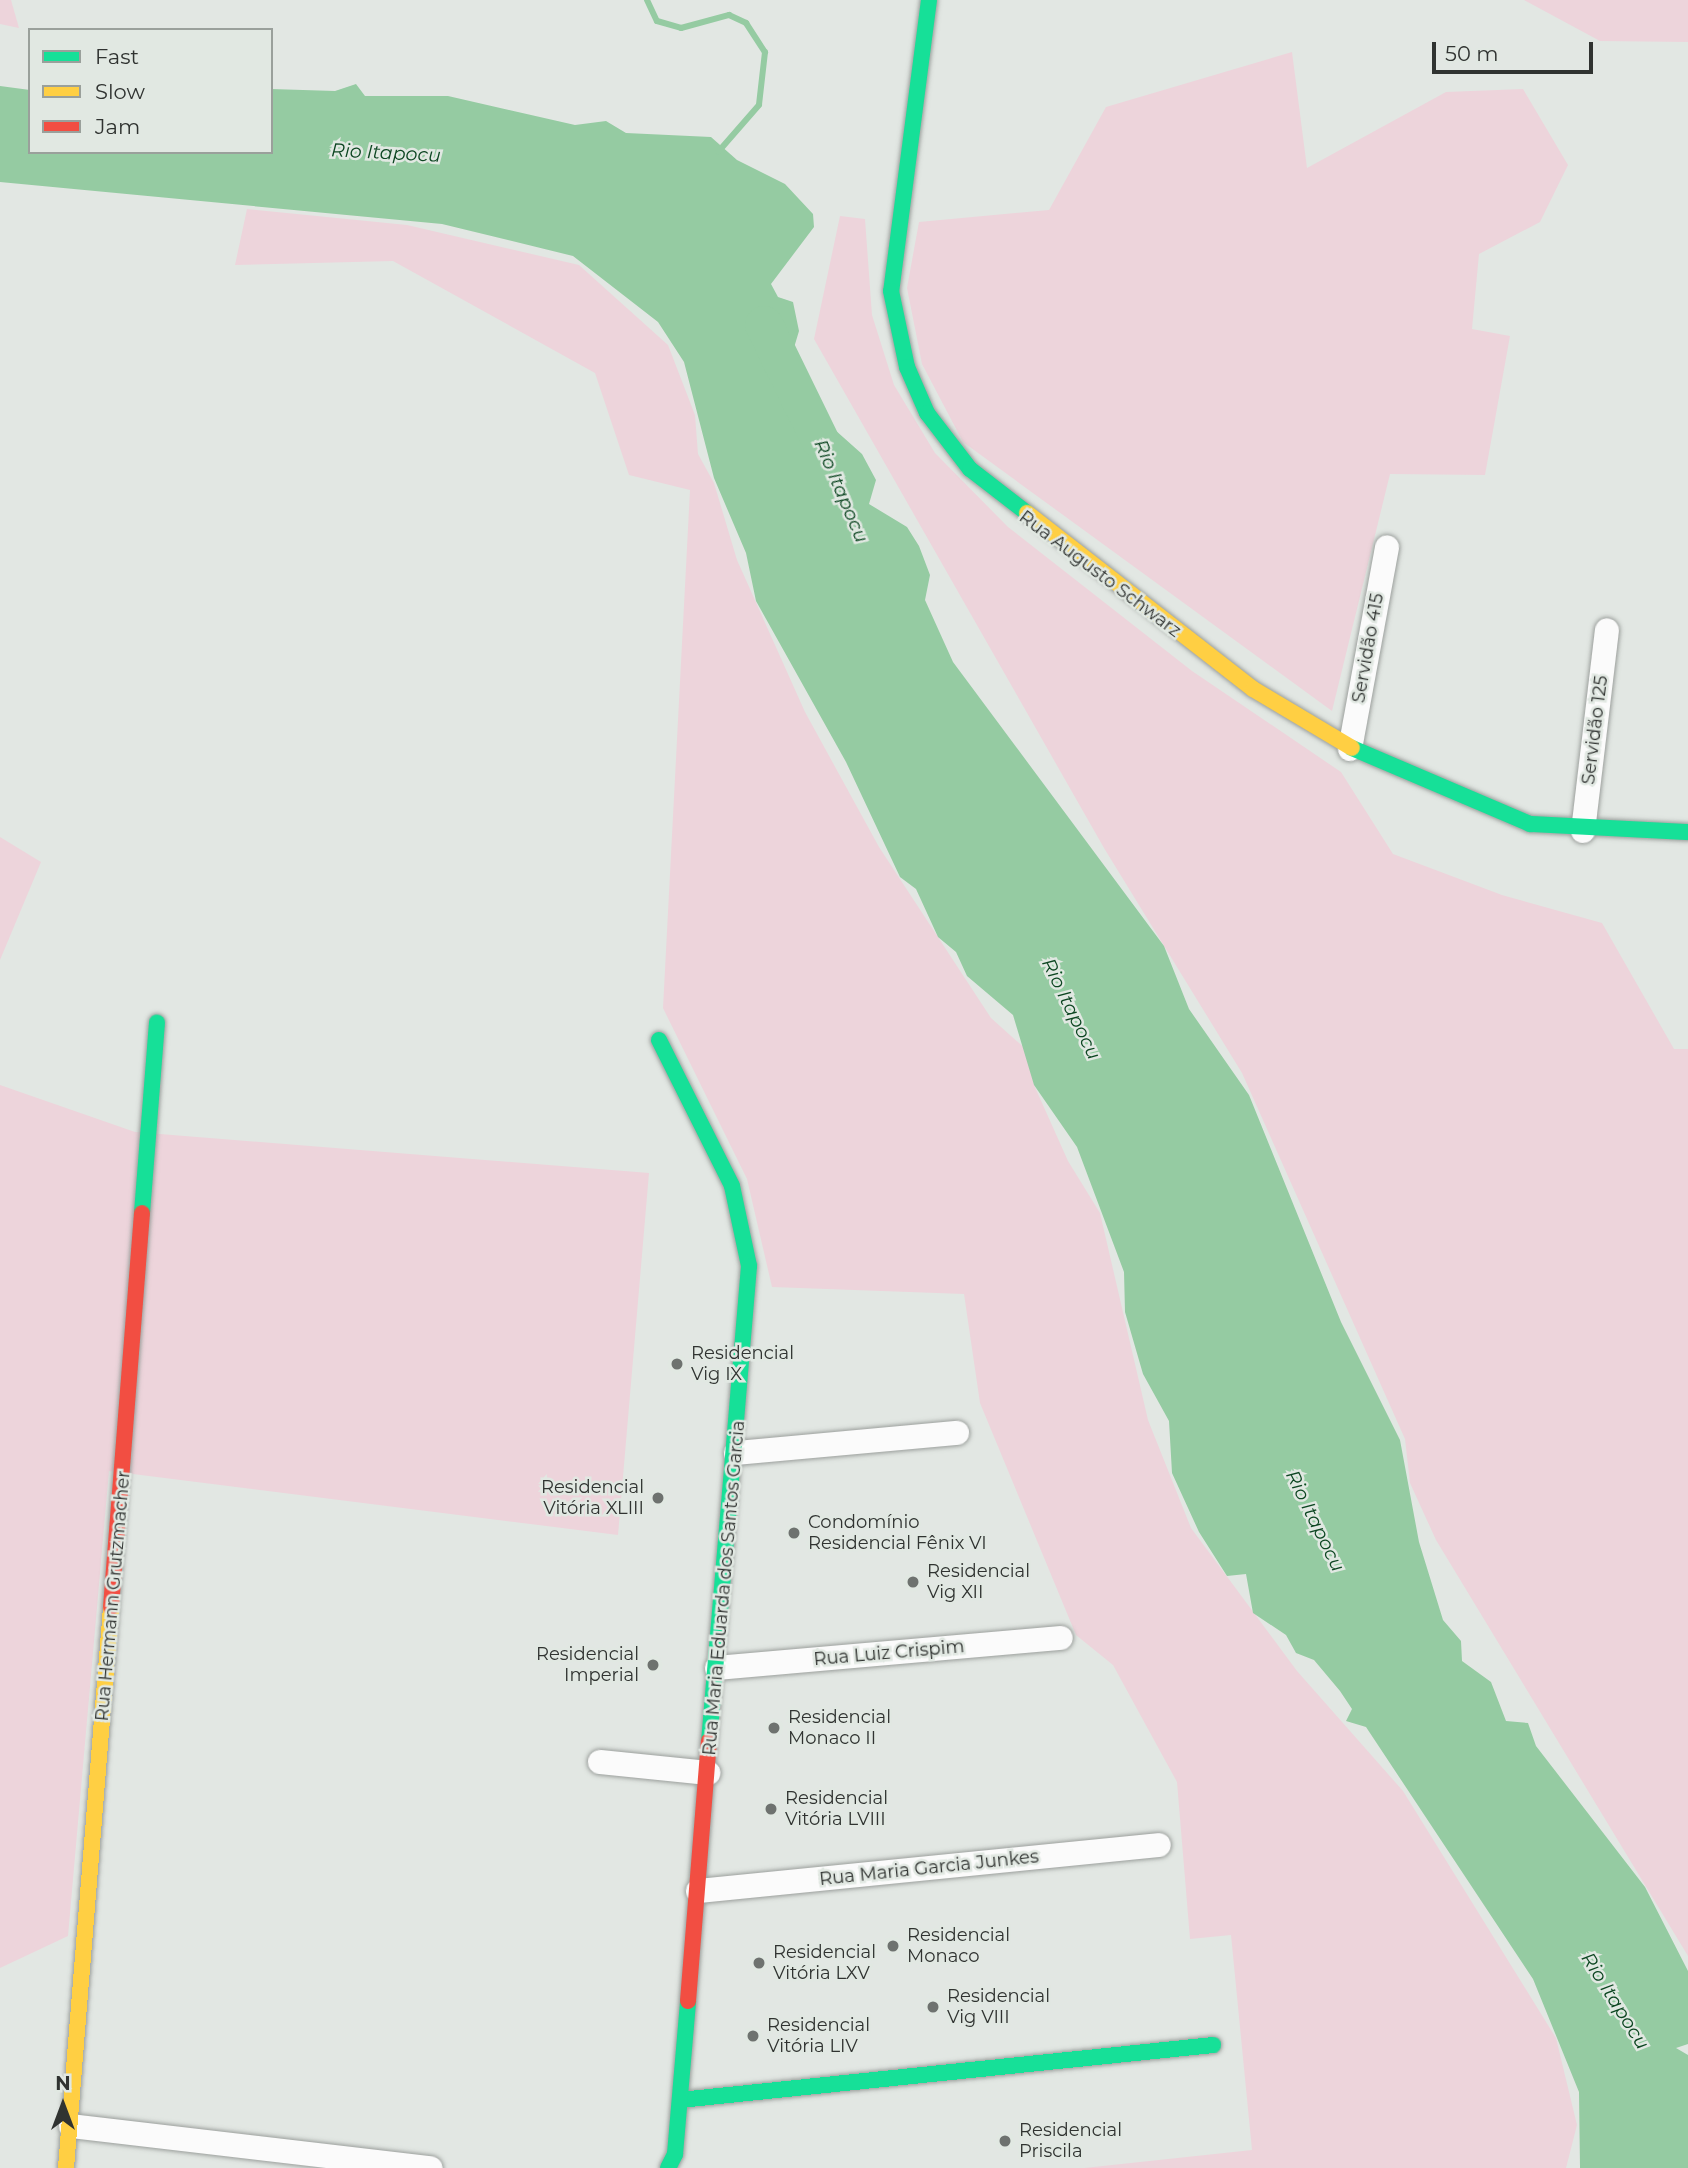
<!DOCTYPE html>
<meta charset="utf-8">
<style>
body{margin:0}
#map{position:relative;width:1688px;height:2168px;overflow:hidden;background:#e2e7e3;font-family:Montserrat,sans-serif}
div>[style]{position:absolute}
.green>*{inset:0;background:#edd4db}
.water>*{inset:0;background:#95cba2}
.stream>*{height:6px;margin:-3px;padding:0 3px;transform-origin:3px;border-radius:3px;background:#95cba2}
.river>*{height:38px;margin:-19px;padding:0 19px;transform-origin:19px;border-radius:19px;background:#95cba2}
.roads{filter:drop-shadow(0 0 2px #9ca09d) drop-shadow(0 0 2px #9ca09d)}
.street>*{height:24px;margin:-12px;padding:0 12px;transform-origin:12px;border-radius:12px;background:#fbfbfb}
.fast>*{height:16px;margin:-8px;padding:0 8px;transform-origin:8px;border-radius:8px;background:#16e098}
.slow>*{height:16px;margin:-8px;padding:0 8px;transform-origin:8px;border-radius:8px;background:#ffcf43}
.jam>*{height:16px;margin:-8px;padding:0 8px;transform-origin:8px;border-radius:8px;background:#f24e42}
.dots>*{width:19px;height:19px;translate:-50% -50%;box-sizing:border-box;border:4px solid #e1e8e2;border-radius:50%}
span{translate:-50% -50%;white-space:nowrap;text-align:center;line-height:1.15;-webkit-text-stroke:5px #e1e8e2;paint-order:stroke}
.street-label{font-size:18px;color:#303331}
.poi-label{font-size:18px;color:#303331}
.left{translate:0 -50%;text-align:left}
.right{translate:-100% -50%;text-align:right}
.water-label{font-size:19px;color:#0c4621;font-style:italic}
.legend{position:absolute;left:28px;top:28px;width:245px;height:126px;box-sizing:border-box;background:#e1e8e2;border:2px solid #9aa09b;margin:0;padding:9px 12px;list-style:none;font-size:21px;color:#303331}
.legend li{display:flex;align-items:center;gap:14px;height:35px}
.legend b{width:35px;border:2px solid #9aa09b}
.north{position:absolute;left:28px;top:2070px;width:70px;height:70px;-webkit-text-stroke:5px #e1e8e2;paint-order:stroke;rotate:0deg;font-size:19px;font-weight:700;line-height:28px;text-align:center;color:#303331}
.north::after{content:'';display:block;margin:auto;width:24px;height:32px;background:#303331;clip-path:polygon(50% 0,100% 100%,50% 72%,0 100%)}
.scale{position:absolute;left:1432px;top:42px;width:161px;height:32px;box-sizing:border-box;border:4px solid #303331;border-top:0;padding-left:9px;font-size:21px;line-height:24px;white-space:nowrap;color:#303331;-webkit-text-stroke:5px #e1e8e2;paint-order:stroke}
</style>
<div id="map">
<div class="green">
<i style="clip-path:polygon(0 0,11px 0,19px 28px,0 24px)"></i>
<i style="clip-path:polygon(1524px 0,1688px 0,1688px 42px,1600px 41px)"></i>
<i style="clip-path:polygon(1292px 52px,1307px 168px,1446px 92px,1523px 89px,1568px 165px,1540px 222px,1479px 254px,1472px 329px,1510px 336px,1485px 475px,1390px 474px,1332px 711px,963px 442px,922px 364px,907px 288px,919px 222px,1049px 210px,1106px 107px)"></i>
<i style="clip-path:polygon(247px 209px,407px 225px,579px 265px,668px 345px,695px 415px,698px 454px,714px 483px,737px 560px,805px 712px,879px 847px,991px 1018px,1029px 1052px,1034px 1085px,1068px 1161px,1100px 1213px,1148px 1420px,1191px 1528px,1297px 1671px,1403px 1791px,1556px 2038px,1577px 2125px,1566px 2168px,1084px 2168px,1252px 2150px,1231px 1935px,1190px 1939px,1177px 1782px,1113px 1665px,1076px 1635px,980px 1403px,964px 1294px,772px 1287px,747px 1179px,663px 1008px,690px 490px,629px 475px,595px 373px,393px 261px,235px 265px)"></i>
<i style="clip-path:polygon(840px 216px,865px 219px,872px 315px,894px 385px,935px 453px,1008px 527px,1192px 671px,1341px 772px,1393px 854px,1502px 895px,1602px 923px,1674px 1049px,1688px 1049px,1688px 1956px,1436px 1540px,1410px 1483px,1405px 1439px,1242px 1073px,1104px 848px,814px 339px)"></i>
<i style="clip-path:polygon(0 837px,41px 862px,0 960px)"></i>
<i style="clip-path:polygon(0 1085px,135px 1132px,649px 1173px,618px 1535px,109px 1471px,68px 1936px,0 1968px)"></i>
</div>
<div class="water">
<i style="clip-path:polygon(356px 84px,365px 96px,448px 96px,575px 125px,606px 121px,626px 133px,711px 137px,737px 160px,785px 184px,813px 214px,814px 227px,771px 284px,778px 297px,793px 302px,799px 331px,784px 381px,793px 395px,788px 402px,808px 394px,816px 413px,862px 454px,876px 480px,869px 504px,907px 527px,919px 546px,930px 575px,925px 600px,953px 662px,1164px 946px,1189px 1009px,1249px 1095px,1341px 1322px,1400px 1440px,1419px 1542px,1443px 1620px,1461px 1641px,1462px 1661px,1491px 1682px,1506px 1721px,1528px 1723px,1536px 1746px,1645px 1887px,1688px 1971px,1688px 2044px,1676px 2048px,1688px 2055px,1688px 2168px,1580px 2168px,1579px 2092px,1533px 1979px,1366px 1727px,1346px 1721px,1352px 1709px,1340px 1691px,1314px 1660px,1296px 1653px,1286px 1635px,1253px 1613px,1246px 1574px,1227px 1576px,1199px 1532px,1172px 1473px,1169px 1421px,1143px 1374px,1125px 1312px,1124px 1272px,1077px 1147px,1034px 1085px,1013px 1015px,967px 976px,956px 952px,938px 937px,916px 889px,900px 877px,846px 762px,756px 601px,746px 553px,714px 478px,684px 362px,658px 322px,573px 256px,442px 224px,0 182px,0 86px,30px 90px,30px 152px,271px 152px,271px 89px,335px 91px)"></i>
</div>
<div class="stream">
<i style="left:647px;top:0;width:23px;rotate:65deg"></i>
<i style="left:657px;top:21px;width:25px;rotate:16deg"></i>
<i style="left:681px;top:28px;width:50px;rotate:-15.2deg"></i>
<i style="left:729px;top:15px;width:19px;rotate:25deg"></i>
<i style="left:746px;top:23px;width:35px;rotate:57deg"></i>
<i style="left:765px;top:52px;width:53px;rotate:96.5deg"></i>
<i style="left:759px;top:105px;width:62px;rotate:131.1deg"></i>
</div>
<div class="river">
<i style="left:764px;top:325px;width:128px;rotate:64deg"></i>
</div>
<div class="roads">
<div class="street">
<i style="left:1350px;top:749px;width:205px;rotate:-79.6deg"></i>
<i style="left:1583px;top:831px;width:202px;rotate:-83.2deg"></i>
<i style="left:736px;top:1453px;width:222px;rotate:-5.2deg"></i>
<i style="left:717px;top:1668px;width:345px;rotate:-5deg"></i>
<i style="left:600px;top:1762px;width:109px;rotate:5.8deg"></i>
<i style="left:698px;top:1891px;width:463px;rotate:-5.7deg"></i>
<i style="left:71px;top:2126px;width:362px;rotate:6.7deg"></i>
</div>
<div class="fast">
<i style="left:929px;top:0;width:293px;rotate:97.4deg"></i>
<i style="left:891px;top:291px;width:78px;rotate:78.1deg"></i>
<i style="left:907px;top:367px;width:50px;rotate:66.5deg"></i>
<i style="left:927px;top:413px;width:71px;rotate:52.5deg"></i>
<i style="left:970px;top:469px;width:72px;rotate:37.7deg"></i>
<i style="left:1352px;top:748px;width:194px;rotate:23.1deg"></i>
<i style="left:1530px;top:824px;width:158px;rotate:2.9deg"></i>
<i style="left:659px;top:1040px;width:163px;rotate:63.4deg"></i>
<i style="left:732px;top:1186px;width:82px;rotate:78deg"></i>
<i style="left:749px;top:1266px;width:477px;rotate:94.8deg"></i>
<i style="left:142px;top:1213px;width:191px;rotate:-85.5deg"></i>
<i style="left:680px;top:2100px;width:536px;rotate:-5.89deg"></i>
<i style="left:668px;top:2168px;width:16px;rotate:-63deg"></i>
<i style="left:675px;top:2154px;width:154px;rotate:-85.1deg"></i>
</div>
<div class="slow">
<i style="left:1027px;top:513px;width:286px;rotate:37.9deg"></i>
<i style="left:1253px;top:689px;width:115px;rotate:30.8deg"></i>
<i style="left:66px;top:2168px;width:563px;rotate:-85.41deg"></i>
</div>
<div class="jam">
<i style="left:111px;top:1607px;width:395px;rotate:-85.5deg"></i>
<i style="left:688px;top:2001px;width:261px;rotate:-85.4deg"></i>
</div>
</div>
<div class="dots">
<i style="left:677px;top:1364px;background:#6e726f"></i>
<i style="left:658px;top:1498px;background:#6e726f"></i>
<i style="left:794px;top:1533px;background:#6e726f"></i>
<i style="left:913px;top:1582px;background:#6e726f"></i>
<i style="left:653px;top:1665px;background:#6e726f"></i>
<i style="left:774px;top:1728px;background:#6e726f"></i>
<i style="left:771px;top:1809px;background:#6e726f"></i>
<i style="left:893px;top:1946px;background:#6e726f"></i>
<i style="left:759px;top:1963px;background:#6e726f"></i>
<i style="left:933px;top:2007px;background:#6e726f"></i>
<i style="left:753px;top:2036px;background:#6e726f"></i>
<i style="left:1005px;top:2141px;background:#6e726f"></i>
</div>
<div class="street-label">
<span style="left:1100px;top:574px;rotate:37deg">Rua Augusto Schwarz</span>
<span style="left:1368px;top:648px;rotate:-80deg">Servidão 415</span>
<span style="left:1595px;top:730px;rotate:-83deg">Servidão 125</span>
<span style="left:724px;top:1588px;rotate:-85deg">Rua Maria Eduarda dos Santos Garcia</span>
<span style="left:113px;top:1596px;rotate:-85deg">Rua Hermann Grutzmacher</span>
<span style="left:889px;top:1653px;rotate:-5deg">Rua Luiz Crispim</span>
<span style="left:929px;top:1868px;rotate:-6deg">Rua Maria Garcia Junkes</span>
</div>
<div class="poi-label">
<span class="left" style="left:691px;top:1364px">Residencial<br>Vig IX</span>
<span class="right" style="left:644px;top:1498px">Residencial<br>Vitória XLIII</span>
<span class="left" style="left:808px;top:1533px">Condomínio<br>Residencial Fênix VI</span>
<span class="left" style="left:927px;top:1582px">Residencial<br>Vig XII</span>
<span class="right" style="left:639px;top:1665px">Residencial<br>Imperial</span>
<span class="left" style="left:788px;top:1728px">Residencial<br>Monaco II</span>
<span class="left" style="left:785px;top:1809px">Residencial<br>Vitória LVIII</span>
<span class="left" style="left:907px;top:1946px">Residencial<br>Monaco</span>
<span class="left" style="left:773px;top:1963px">Residencial<br>Vitória LXV</span>
<span class="left" style="left:947px;top:2007px">Residencial<br>Vig VIII</span>
<span class="left" style="left:767px;top:2036px">Residencial<br>Vitória LIV</span>
<span class="left" style="left:1019px;top:2141px">Residencial<br>Priscila</span>
</div>
<div class="water-label">
<span style="left:386px;top:153px;rotate:3deg">Rio Itapocu</span>
<span style="left:841px;top:491px;rotate:67deg">Rio Itapocu</span>
<span style="left:1071px;top:1009px;rotate:64deg">Rio Itapocu</span>
<span style="left:1315px;top:1521px;rotate:64deg">Rio Itapocu</span>
<span style="left:1615px;top:2001px;rotate:58deg">Rio Itapocu</span>
</div>
<ul class="legend">
<li><b style="height:9px;background:#16e098"></b>Fast</li>
<li><b style="height:9px;background:#ffcf43"></b>Slow</li>
<li><b style="height:9px;background:#f24e42"></b>Jam</li>
</ul>
<div class="north">N</div>
<div class="scale">50 m</div>
</div>
